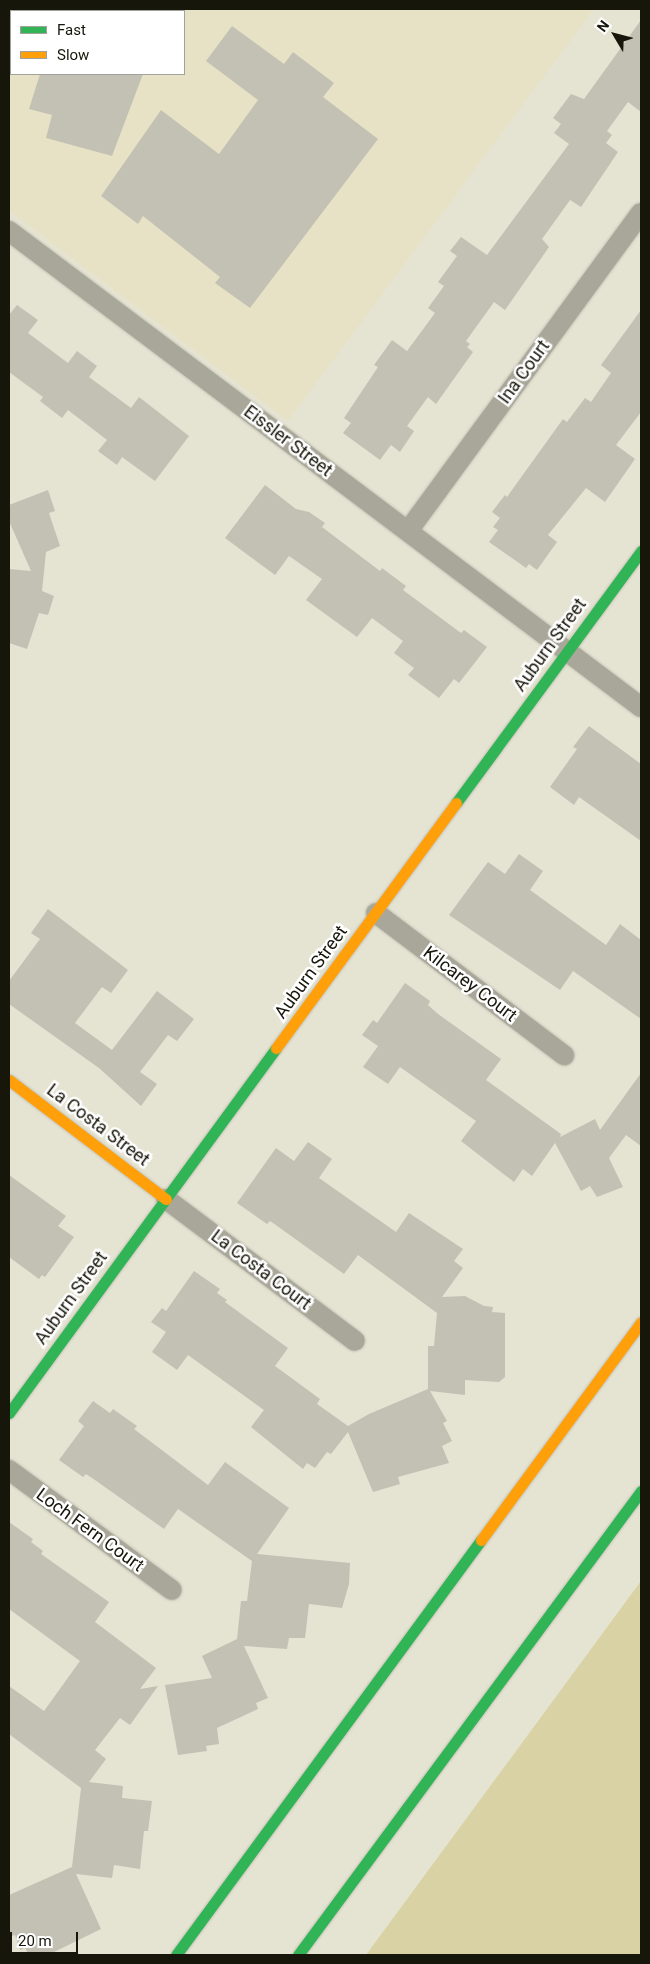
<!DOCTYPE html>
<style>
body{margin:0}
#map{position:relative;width:650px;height:1964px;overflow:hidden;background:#e5e3d2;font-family:Roboto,sans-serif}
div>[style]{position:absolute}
.built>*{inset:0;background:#e7e2c6}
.green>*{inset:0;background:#d9d2a4}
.building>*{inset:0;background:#c3c1b4}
.roads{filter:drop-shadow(0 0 1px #c2c1b4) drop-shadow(0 0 1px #c2c1b4)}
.street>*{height:20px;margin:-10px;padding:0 10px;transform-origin:10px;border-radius:10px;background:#a9a799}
.fast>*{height:11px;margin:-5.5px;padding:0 5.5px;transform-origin:5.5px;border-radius:5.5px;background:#30b455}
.slow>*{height:11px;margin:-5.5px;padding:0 5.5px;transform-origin:5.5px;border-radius:5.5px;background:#ff9f0a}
span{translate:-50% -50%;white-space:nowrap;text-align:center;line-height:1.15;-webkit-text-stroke:5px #fff;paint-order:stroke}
.street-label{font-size:18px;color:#17160b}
.frame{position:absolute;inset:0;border:10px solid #17160b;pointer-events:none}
.legend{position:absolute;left:10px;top:10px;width:175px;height:65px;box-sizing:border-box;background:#fff;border:1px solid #a2a29d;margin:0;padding:6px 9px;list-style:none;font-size:15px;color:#17160b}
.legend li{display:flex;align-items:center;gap:10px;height:25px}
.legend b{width:25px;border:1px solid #a2a29d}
.north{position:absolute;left:590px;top:10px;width:50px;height:50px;-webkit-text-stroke:4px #fff;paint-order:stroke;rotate:307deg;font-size:14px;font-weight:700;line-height:20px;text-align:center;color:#17160b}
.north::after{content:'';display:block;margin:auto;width:18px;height:22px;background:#17160b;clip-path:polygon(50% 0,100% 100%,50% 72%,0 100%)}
.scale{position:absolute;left:10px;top:1932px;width:68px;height:22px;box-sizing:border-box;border:2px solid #17160b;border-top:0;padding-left:6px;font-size:15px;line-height:18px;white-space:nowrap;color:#17160b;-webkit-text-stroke:4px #fff;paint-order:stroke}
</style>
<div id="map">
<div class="built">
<i style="clip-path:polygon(evenodd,9px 9px,594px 9px,288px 421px,9px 211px,9px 9px,11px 11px,184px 11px,184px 74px,11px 74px,11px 11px)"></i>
</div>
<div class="green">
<i style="clip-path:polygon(641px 1581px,641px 1955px,366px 1955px)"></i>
</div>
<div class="building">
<i style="clip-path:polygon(641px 20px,641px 112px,628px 102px,607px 131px,612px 135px,606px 143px,618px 152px,581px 207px,570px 200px,542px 239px,549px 247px,505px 310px,494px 302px,466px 341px,470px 344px,467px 347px,473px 352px,436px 404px,428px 397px,407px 426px,414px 431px,400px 452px,391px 445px,380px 460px,343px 433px,351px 423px,344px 418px,378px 367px,374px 365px,392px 340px,407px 351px,435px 313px,428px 308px,444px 286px,438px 282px,457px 256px,450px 251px,461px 237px,487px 255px,569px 144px,554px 133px,561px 124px,553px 118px,571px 94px,584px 99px)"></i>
<i style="clip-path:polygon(232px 26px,284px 64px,293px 52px,334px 83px,323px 97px,378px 139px,250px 308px,215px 283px,220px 277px,143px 216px,138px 224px,101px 196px,161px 110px,219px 154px,258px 100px,206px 61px)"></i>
<i style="clip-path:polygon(40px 74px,143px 74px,112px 156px,46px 138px,52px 115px,29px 109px)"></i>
<i style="clip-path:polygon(17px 305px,38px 320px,28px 333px,68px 363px,77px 351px,97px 366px,89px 377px,131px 408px,139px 397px,189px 436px,155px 481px,122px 457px,117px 465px,98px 451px,107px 440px,68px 410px,62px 418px,40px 401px,43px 397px,9px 372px,9px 315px)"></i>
<i style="clip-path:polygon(641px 310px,641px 412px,616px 445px,635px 459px,605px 502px,586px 488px,548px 535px,557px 542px,537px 570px,529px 564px,526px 568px,489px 542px,498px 530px,493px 527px,500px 518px,492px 512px,505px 495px,507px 497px,563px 419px,567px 422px,585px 398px,591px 402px,611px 373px,601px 365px)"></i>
<i style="clip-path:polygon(265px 485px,296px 509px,309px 512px,325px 523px,322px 527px,380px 571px,382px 568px,406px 586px,403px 590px,461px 633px,464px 630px,487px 647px,459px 683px,454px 679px,439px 698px,408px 675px,414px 668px,394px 653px,403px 641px,372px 618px,357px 637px,306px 600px,322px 579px,289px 556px,275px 575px,225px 538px)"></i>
<i style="clip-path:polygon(48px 490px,55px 511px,49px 513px,60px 546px,46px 552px,42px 591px,54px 596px,48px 615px,39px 613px,27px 649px,9px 643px,9px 569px,31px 571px,9px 521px,9px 505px)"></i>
<i style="clip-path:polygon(589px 726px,641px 764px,641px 841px,579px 797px,574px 805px,550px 787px,577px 749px,573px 747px)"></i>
<i style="clip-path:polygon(519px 854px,543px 871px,530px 890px,606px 945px,620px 924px,641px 940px,641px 1019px,573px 971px,560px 990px,449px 915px,488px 862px,505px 874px)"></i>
<i style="clip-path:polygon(48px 909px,128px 970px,111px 993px,102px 987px,75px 1023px,112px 1050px,157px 991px,194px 1019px,177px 1041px,168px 1035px,140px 1072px,157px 1084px,141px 1106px,99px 1068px,9px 1004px,9px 981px,40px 939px,31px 933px)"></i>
<i style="clip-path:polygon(405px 983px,430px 1001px,428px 1005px,438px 1014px,501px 1059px,486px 1080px,561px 1134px,560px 1137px,595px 1119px,600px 1130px,641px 1073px,641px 1146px,626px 1135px,609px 1158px,623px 1187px,597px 1197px,590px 1186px,581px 1191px,555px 1143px,532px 1176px,523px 1169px,514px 1182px,461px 1141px,476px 1121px,400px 1067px,388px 1084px,363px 1067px,378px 1046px,362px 1035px,373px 1020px,377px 1023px)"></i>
<i style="clip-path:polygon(308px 1142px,332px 1159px,319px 1178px,396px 1232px,409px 1213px,463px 1249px,454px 1261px,463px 1268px,442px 1297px,465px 1296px,484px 1306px,493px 1307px,492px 1312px,505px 1313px,505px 1377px,499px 1382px,465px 1380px,465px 1395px,430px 1391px,447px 1421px,443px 1423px,452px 1441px,442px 1446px,449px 1463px,398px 1477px,400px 1484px,373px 1492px,348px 1432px,331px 1454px,327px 1452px,315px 1468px,307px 1463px,303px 1469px,251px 1427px,264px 1410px,188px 1355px,177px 1370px,152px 1352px,166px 1332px,151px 1322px,162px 1308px,166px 1311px,194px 1271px,220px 1289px,217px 1293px,227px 1300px,225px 1302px,288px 1348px,275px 1366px,320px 1399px,317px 1404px,348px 1426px,369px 1414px,428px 1389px,428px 1346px,434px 1346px,437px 1313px,358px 1255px,344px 1274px,280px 1228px,270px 1221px,267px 1224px,237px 1203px,276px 1148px,294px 1161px)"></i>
<i style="clip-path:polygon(9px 1175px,66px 1216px,58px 1226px,74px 1237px,45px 1277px,42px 1275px,39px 1279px,9px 1257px)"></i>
<i style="clip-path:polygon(93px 1401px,110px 1413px,113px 1409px,137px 1426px,134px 1429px,208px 1485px,225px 1462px,289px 1508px,257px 1554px,350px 1563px,349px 1584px,342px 1608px,309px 1604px,305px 1638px,289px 1638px,287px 1649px,244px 1646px,268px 1698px,256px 1703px,258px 1709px,217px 1728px,219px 1744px,206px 1746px,207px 1751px,178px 1755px,165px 1685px,212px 1678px,202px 1656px,237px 1639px,241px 1601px,247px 1601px,252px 1561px,178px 1509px,164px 1529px,95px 1480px,86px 1474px,83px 1477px,59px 1460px,84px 1426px,78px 1421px)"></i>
<i style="clip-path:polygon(9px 1522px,33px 1539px,31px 1542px,43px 1551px,41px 1554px,109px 1602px,95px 1622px,156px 1668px,140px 1689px,158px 1686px,130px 1725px,120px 1718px,95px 1750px,106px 1759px,89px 1782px,123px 1786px,122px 1798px,152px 1801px,148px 1831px,144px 1831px,140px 1869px,114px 1865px,112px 1878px,76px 1874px,101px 1929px,48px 1955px,29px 1955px,25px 1948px,20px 1950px,15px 1935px,9px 1937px,9px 1895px,72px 1867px,81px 1788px,9px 1734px,9px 1686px,44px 1711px,80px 1661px,9px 1609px)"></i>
</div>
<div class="roads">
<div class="street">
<i style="left:9px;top:231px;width:791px;rotate:36.99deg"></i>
<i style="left:408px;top:531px;width:394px;rotate:-53.8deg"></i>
<i style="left:376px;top:913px;width:236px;rotate:37.1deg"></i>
<i style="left:166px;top:1199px;width:236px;rotate:36.9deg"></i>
<i style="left:9px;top:1470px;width:202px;rotate:36.4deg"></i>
</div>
<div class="fast">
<i style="left:456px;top:803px;width:313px;rotate:-53.7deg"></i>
<i style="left:9px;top:1413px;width:452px;rotate:-53.8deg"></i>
<i style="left:176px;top:1955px;width:515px;rotate:-53.69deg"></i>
<i style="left:298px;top:1955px;width:577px;rotate:-53.53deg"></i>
</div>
<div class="slow">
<i style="left:276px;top:1048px;width:304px;rotate:-53.7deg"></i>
<i style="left:9px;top:1080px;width:197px;rotate:37.2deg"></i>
<i style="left:481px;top:1540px;width:270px;rotate:-53.7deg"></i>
</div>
</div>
<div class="street-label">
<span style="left:524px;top:372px;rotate:-54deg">Ina Court</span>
<span style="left:288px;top:441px;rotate:37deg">Eissler Street</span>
<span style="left:550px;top:645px;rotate:-54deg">Auburn Street</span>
<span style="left:311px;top:972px;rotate:-54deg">Auburn Street</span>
<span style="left:470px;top:984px;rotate:37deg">Kilcarey Court</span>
<span style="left:98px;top:1125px;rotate:37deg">La Costa Street</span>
<span style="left:261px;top:1270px;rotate:37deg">La Costa Court</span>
<span style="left:71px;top:1298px;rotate:-54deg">Auburn Street</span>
<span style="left:90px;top:1530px;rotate:36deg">Loch Fern Court</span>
</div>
<div class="frame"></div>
<ul class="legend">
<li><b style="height:6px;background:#30b455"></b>Fast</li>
<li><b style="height:6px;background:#ff9f0a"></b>Slow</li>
</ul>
<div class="north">N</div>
<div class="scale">20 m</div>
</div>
